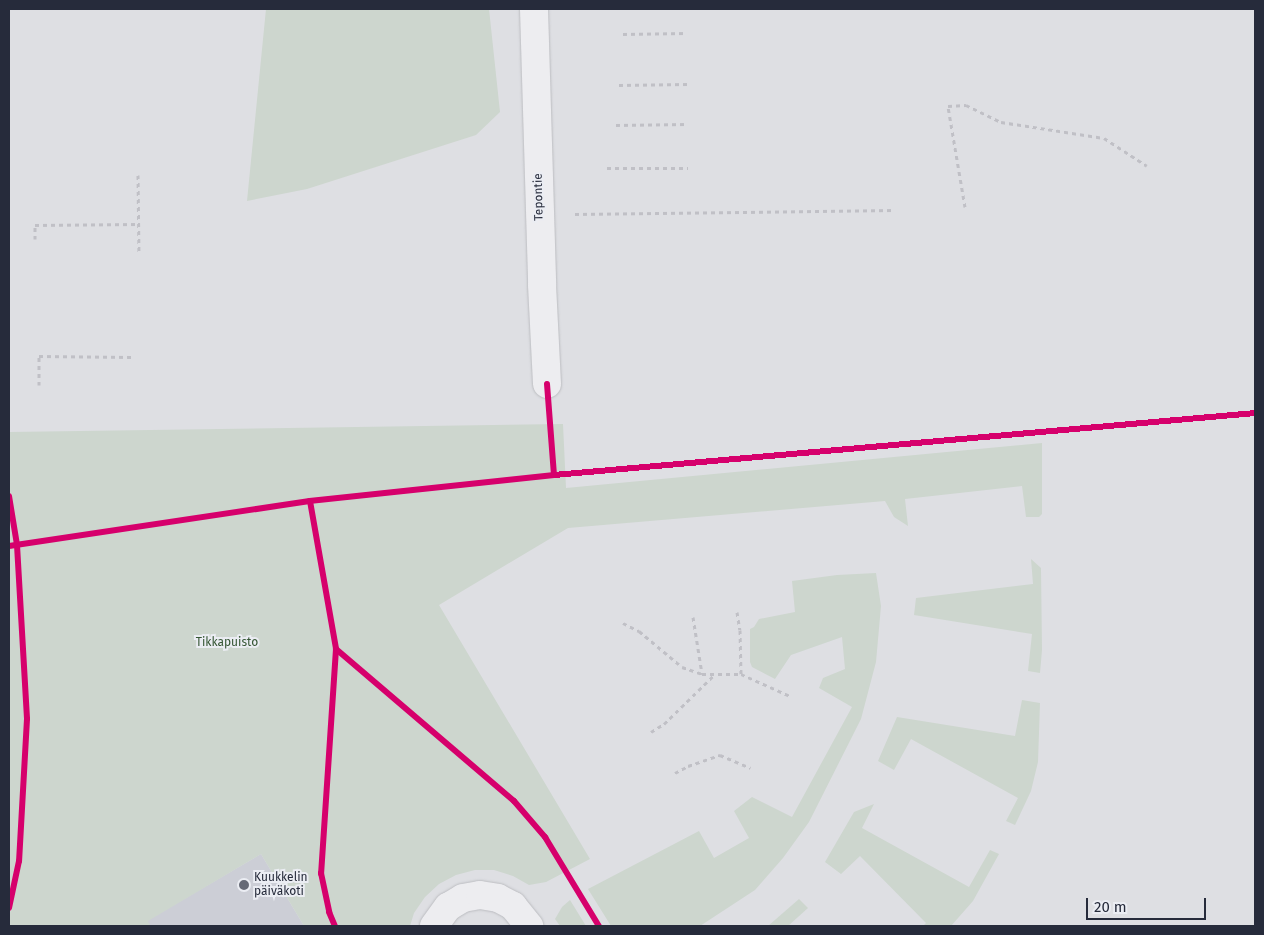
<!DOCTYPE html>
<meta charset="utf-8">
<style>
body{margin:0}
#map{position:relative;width:1264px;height:935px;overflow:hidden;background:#dedfe3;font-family:"Fira Sans",sans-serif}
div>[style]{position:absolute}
.built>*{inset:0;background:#ccced6}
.green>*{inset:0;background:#cdd6ce}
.path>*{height:3px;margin-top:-1.5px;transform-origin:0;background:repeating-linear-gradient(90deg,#c0c0c6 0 4px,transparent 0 8px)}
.roads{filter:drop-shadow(0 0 1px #bcbdc1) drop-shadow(0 0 1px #bcbdc1)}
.minor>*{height:28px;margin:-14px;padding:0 14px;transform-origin:14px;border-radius:14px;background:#ededf0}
.cycleway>*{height:6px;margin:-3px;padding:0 3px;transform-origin:3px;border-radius:3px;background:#d6006c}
.dots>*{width:14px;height:14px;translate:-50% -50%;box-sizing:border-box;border:2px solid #ebedf3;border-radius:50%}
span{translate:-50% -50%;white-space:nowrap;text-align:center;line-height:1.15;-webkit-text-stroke:4px #ebedf3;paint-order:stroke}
.street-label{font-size:12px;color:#262b3b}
.park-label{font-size:12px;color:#355634}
.poi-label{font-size:12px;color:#262b3b}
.left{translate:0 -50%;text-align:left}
.frame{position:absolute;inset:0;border:10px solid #262b3b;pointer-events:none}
.scale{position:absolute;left:1086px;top:898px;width:120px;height:22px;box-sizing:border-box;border:2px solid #262b3b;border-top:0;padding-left:6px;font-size:15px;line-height:18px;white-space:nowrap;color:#262b3b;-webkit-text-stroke:4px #ebedf3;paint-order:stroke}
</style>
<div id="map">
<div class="built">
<i style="clip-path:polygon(261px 854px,304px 926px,138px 926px)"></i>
</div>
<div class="green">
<i style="clip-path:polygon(266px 9px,489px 9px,500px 112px,476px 135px,307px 189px,247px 201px)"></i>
<i style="clip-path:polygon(563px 424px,566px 488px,1042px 443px,1042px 514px,1039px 517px,1026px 517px,1022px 486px,905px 499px,908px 526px,894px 517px,885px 501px,568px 528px,439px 605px,590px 859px,546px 882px,529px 885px,513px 876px,494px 870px,475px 870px,456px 875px,439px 884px,425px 897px,414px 913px,410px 926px,304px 926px,261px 854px,148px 921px,150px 926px,9px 926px,9px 432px)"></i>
<i style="clip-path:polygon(1031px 559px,1041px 568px,1042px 650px,1040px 673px,1028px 671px,1032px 634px,914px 615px,916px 598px,1033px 584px)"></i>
<i style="clip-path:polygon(876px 573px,881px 606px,876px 662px,861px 719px,809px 822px,783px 858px,755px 890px,700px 926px,611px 926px,588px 889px,699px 831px,714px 858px,749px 838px,734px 811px,752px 797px,792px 817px,852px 707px,819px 688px,823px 678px,845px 669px,842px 637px,791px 655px,775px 679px,752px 667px,750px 662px,750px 629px,754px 627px,759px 619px,795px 612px,792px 581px,837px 575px)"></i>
<i style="clip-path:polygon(1022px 700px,1040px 703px,1038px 762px,1031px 791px,1015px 825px,1006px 821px,1018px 798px,911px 739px,894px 770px,878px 761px,897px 717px,1015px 736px)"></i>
<i style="clip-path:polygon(874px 804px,862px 828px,969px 887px,990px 850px,999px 854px,973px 901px,951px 926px,923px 926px,926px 923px,860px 856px,841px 874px,825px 862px,854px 812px)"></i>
<i style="clip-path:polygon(799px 899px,808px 908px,788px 926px,768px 926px)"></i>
<i style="clip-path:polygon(570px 900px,586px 926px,560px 926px,555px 919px,562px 907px)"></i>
</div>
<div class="path">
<i style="left:623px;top:34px;width:64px;rotate:-0.9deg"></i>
<i style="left:619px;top:85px;width:69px;rotate:-0.8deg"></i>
<i style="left:616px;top:125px;width:72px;rotate:-0.8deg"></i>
<i style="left:607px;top:168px;width:81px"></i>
<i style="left:138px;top:175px;width:78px;rotate:89.3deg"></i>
<i style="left:965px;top:207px;width:102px;rotate:-99.6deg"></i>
<i style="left:948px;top:106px;width:18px;rotate:-3deg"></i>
<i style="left:966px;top:105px;width:39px;rotate:26deg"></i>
<i style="left:1001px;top:122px;width:104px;rotate:8.8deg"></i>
<i style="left:1104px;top:138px;width:51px;rotate:33.1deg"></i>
<i style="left:575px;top:214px;width:320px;rotate:-0.7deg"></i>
<i style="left:35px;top:239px;width:14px;rotate:-90deg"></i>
<i style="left:35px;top:225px;width:104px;rotate:-0.6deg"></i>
<i style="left:39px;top:385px;width:29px;rotate:-90deg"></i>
<i style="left:39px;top:356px;width:92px;rotate:0.6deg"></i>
<i style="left:737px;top:612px;width:18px;rotate:81deg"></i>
<i style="left:740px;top:630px;width:44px;rotate:88.7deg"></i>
<i style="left:693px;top:617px;width:58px;rotate:81deg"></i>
<i style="left:623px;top:623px;width:18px;rotate:27deg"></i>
<i style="left:639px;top:631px;width:56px;rotate:39.9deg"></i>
<i style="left:682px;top:667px;width:21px;rotate:19deg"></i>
<i style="left:702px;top:674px;width:39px"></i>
<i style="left:741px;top:674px;width:54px;rotate:24.2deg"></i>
<i style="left:651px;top:732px;width:15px;rotate:-32deg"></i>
<i style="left:664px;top:724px;width:69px;rotate:-44.4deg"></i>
<i style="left:675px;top:773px;width:15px;rotate:-28deg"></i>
<i style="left:688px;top:766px;width:34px;rotate:-19deg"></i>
<i style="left:720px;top:755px;width:33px;rotate:23deg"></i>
</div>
<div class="roads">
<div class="minor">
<i style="left:534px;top:9px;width:276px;rotate:88.3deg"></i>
<i style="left:542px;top:285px;width:99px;rotate:87.1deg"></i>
<i style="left:434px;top:926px;width:24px;rotate:-54deg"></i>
<i style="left:448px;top:907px;width:17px;rotate:-31deg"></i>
<i style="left:463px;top:898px;width:17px;rotate:-10deg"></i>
<i style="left:480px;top:895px;width:18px;rotate:9deg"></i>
<i style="left:498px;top:898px;width:17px;rotate:28deg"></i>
<i style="left:513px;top:906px;width:26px;rotate:51deg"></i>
</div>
</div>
<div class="cycleway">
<i style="left:547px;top:384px;width:91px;rotate:85.6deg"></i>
<i style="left:9px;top:496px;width:50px;rotate:80.7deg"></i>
<i style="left:17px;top:545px;width:174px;rotate:86.7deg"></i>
<i style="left:27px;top:719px;width:142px;rotate:93.2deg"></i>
<i style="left:19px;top:861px;width:48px;rotate:102deg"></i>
<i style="left:310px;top:501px;width:150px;rotate:80deg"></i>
<i style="left:336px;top:649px;width:225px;rotate:93.8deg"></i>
<i style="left:321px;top:873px;width:40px;rotate:78deg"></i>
<i style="left:329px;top:912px;width:15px;rotate:67deg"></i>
<i style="left:9px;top:546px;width:304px;rotate:-8.5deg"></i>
<i style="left:310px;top:501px;width:245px;rotate:-6.1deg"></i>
<i style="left:554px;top:475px;width:704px;rotate:-5.05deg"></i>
<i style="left:336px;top:649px;width:234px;rotate:40.5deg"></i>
<i style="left:514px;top:801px;width:48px;rotate:49.3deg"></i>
<i style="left:545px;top:837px;width:104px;rotate:58.8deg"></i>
</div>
<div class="dots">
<i style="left:244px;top:885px;background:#666a76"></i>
</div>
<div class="street-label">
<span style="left:539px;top:197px;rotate:-91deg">Tepontie</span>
</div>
<div class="park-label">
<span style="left:227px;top:643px">Tikkapuisto</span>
</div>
<div class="poi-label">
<span class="left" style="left:254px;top:885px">Kuukkelin<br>päiväkoti</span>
</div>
<div class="frame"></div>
<div class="scale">20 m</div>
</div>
